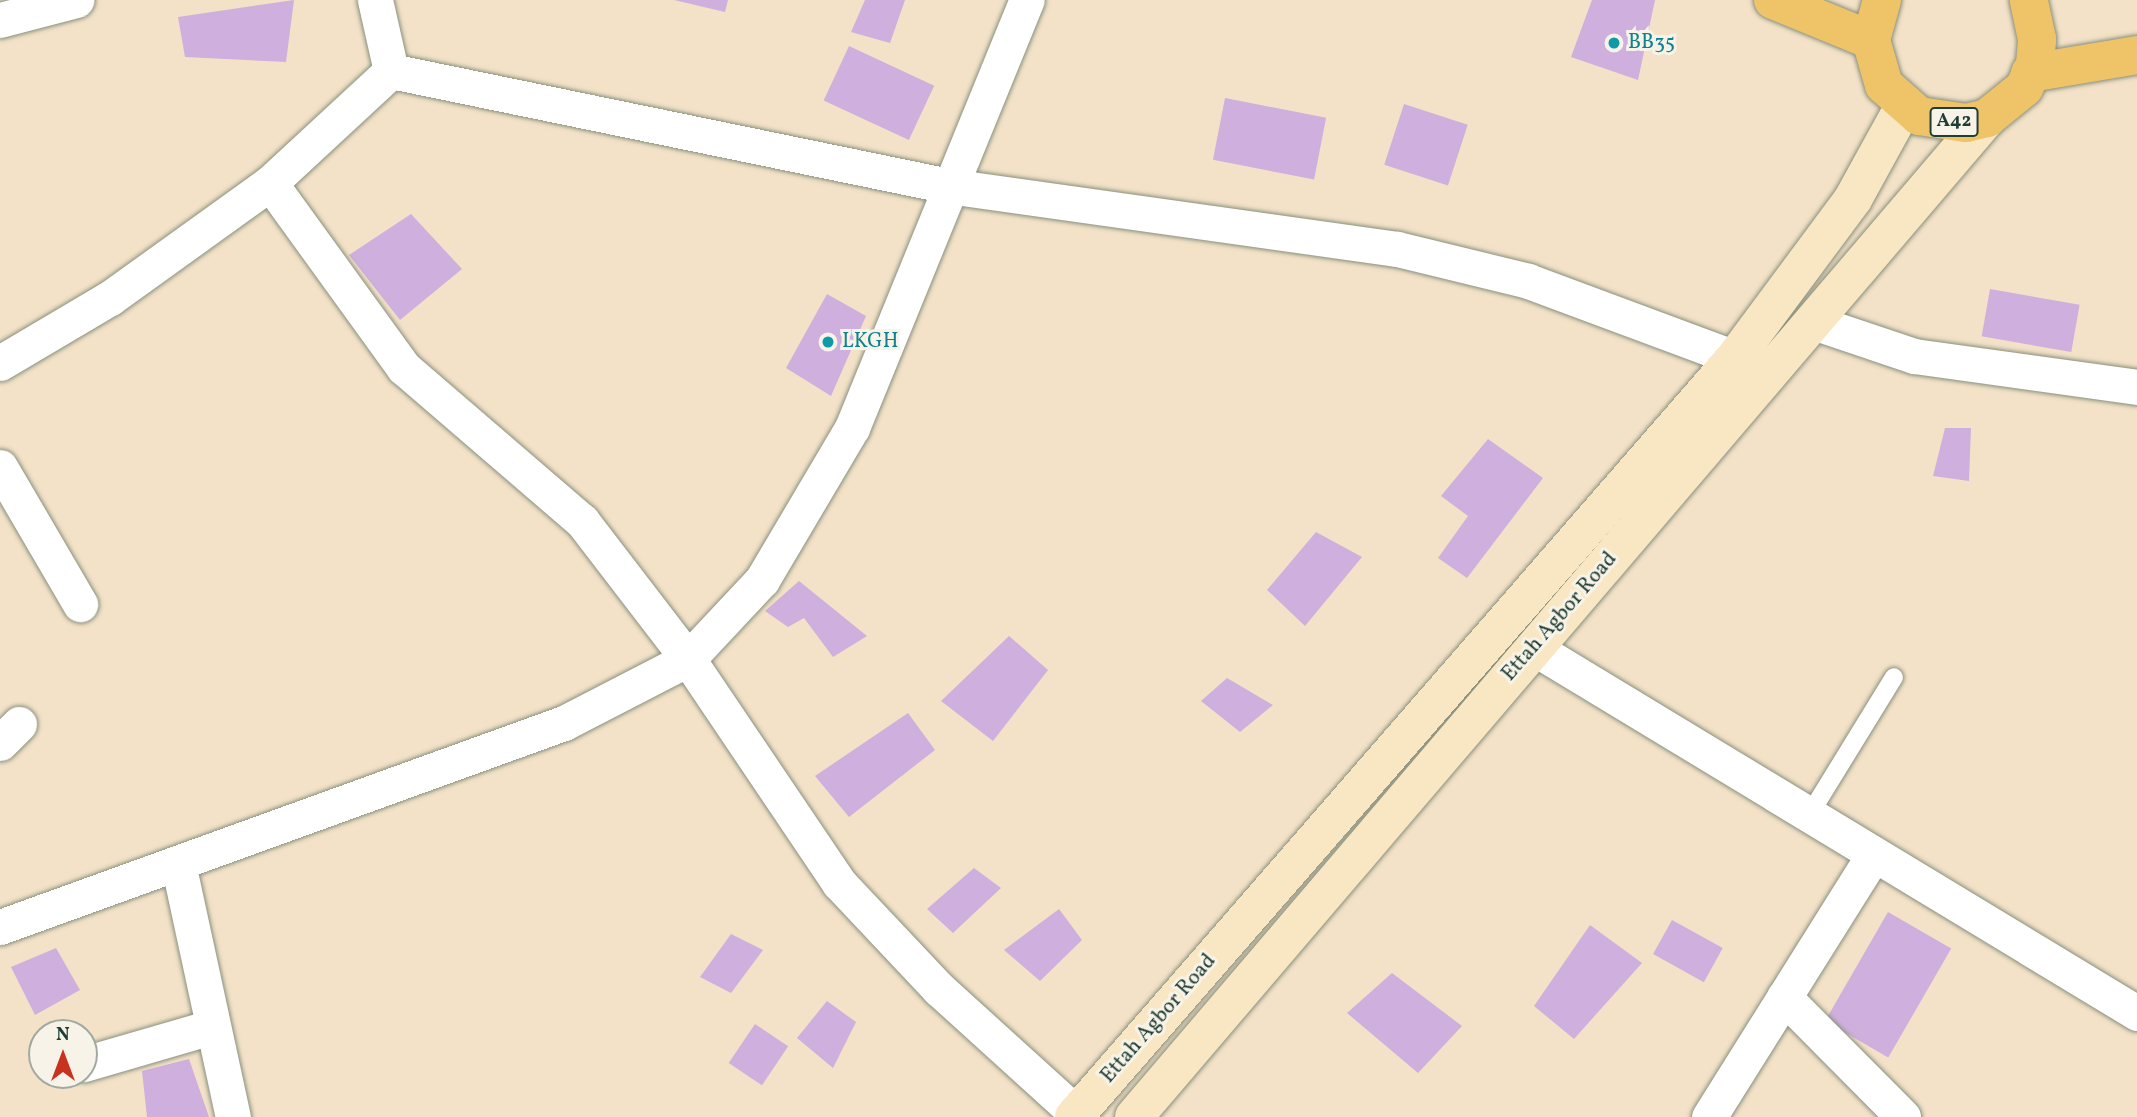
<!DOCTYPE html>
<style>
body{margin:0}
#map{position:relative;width:2137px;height:1117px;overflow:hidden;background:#f3e2c8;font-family:Vollkorn,serif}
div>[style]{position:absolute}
.building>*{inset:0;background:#cfafdd;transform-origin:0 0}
.roads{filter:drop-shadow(0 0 2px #89907e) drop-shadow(0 0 2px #89907e)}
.service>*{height:18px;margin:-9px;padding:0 9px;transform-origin:9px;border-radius:9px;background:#fff}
.minor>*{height:35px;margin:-17.5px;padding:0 17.5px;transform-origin:17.5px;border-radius:17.5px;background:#fff}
.secondary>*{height:38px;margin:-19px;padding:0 19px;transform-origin:19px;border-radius:19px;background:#f9e7c3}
.primary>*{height:38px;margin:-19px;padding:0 19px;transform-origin:19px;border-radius:19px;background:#efc469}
.dots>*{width:19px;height:19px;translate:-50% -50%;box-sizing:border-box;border:4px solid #f7f3e8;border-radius:50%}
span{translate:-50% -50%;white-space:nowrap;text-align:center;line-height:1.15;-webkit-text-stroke:6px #f7f3e8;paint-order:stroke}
.shield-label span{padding:2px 5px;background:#f7f3e8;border:2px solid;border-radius:5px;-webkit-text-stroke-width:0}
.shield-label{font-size:19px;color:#1f3d34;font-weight:700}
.culture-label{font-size:21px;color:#0d838f}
.left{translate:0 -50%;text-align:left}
.street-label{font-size:21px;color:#1f3d34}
.north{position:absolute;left:28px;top:1019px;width:70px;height:70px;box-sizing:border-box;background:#f7f3e8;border:2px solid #a1aaa0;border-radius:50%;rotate:0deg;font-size:19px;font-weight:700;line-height:28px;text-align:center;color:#1f3d34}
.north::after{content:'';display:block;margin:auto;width:24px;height:32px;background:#c8321e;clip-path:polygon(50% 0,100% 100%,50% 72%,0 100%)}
</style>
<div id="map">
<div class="building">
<i style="clip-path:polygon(294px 0,286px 62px,185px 57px,178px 17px)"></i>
<i style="clip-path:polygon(674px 0,728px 0,725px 12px)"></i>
<i style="clip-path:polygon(865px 0,905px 0,890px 43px,851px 32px)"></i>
<i style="clip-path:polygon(1592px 0,1655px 0,1638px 80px,1571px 57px)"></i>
<i style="left:849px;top:46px;width:94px;height:60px;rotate:25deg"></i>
<i style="left:1225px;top:98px;width:103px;height:63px;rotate:11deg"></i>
<i style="left:1404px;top:104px;width:67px;height:64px;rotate:18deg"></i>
<i style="clip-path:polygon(411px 214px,462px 269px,400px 320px,349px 255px)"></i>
<i style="left:1990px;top:289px;width:91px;height:48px;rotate:10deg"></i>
<i style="clip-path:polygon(827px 294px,866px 316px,831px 396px,786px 368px)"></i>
<i style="clip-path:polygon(1945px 428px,1971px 428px,1969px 481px,1933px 476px)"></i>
<i style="clip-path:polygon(1488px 439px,1543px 478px,1467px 578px,1438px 558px,1468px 516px,1441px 496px)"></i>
<i style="clip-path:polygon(1316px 532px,1362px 557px,1305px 626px,1267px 590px)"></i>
<i style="clip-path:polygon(799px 581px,867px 636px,833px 657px,804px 618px,788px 627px,765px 611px)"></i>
<i style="clip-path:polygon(1009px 636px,1048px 670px,993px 741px,941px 701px)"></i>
<i style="clip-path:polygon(1227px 678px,1273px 705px,1240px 732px,1201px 701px)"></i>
<i style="clip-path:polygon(908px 713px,935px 750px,849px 817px,815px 776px)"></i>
<i style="clip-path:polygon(974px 868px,1001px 888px,953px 933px,927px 909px)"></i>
<i style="clip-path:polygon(1059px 909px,1082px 940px,1040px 981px,1004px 950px)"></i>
<i style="left:1888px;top:912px;width:73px;height:126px;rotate:30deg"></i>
<i style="left:1672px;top:920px;width:58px;height:39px;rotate:29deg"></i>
<i style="clip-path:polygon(1590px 925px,1642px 963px,1574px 1039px,1534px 1006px)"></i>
<i style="clip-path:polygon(731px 934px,763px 950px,731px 993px,700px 977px)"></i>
<i style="clip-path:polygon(56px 948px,80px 990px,35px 1015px,11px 967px)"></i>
<i style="clip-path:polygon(1392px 973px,1462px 1026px,1418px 1073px,1347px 1013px)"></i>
<i style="clip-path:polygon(827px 1001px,856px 1022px,833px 1068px,797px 1038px)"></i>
<i style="left:755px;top:1024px;width:40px;height:47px;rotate:34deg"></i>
<i style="clip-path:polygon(189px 1059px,209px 1117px,147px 1117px,142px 1071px)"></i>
</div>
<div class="roads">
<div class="service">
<i style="left:1808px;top:817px;width:164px;rotate:-58.4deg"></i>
</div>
<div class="minor">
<i style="left:375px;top:0;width:73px;rotate:77.3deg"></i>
<i style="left:0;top:20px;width:79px;rotate:-14.7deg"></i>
<i style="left:391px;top:71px;width:570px;rotate:11.65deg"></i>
<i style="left:949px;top:186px;width:452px;rotate:8deg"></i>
<i style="left:1397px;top:249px;width:135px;rotate:13.7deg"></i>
<i style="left:1528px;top:281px;width:221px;rotate:20.4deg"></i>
<i style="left:270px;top:183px;width:228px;rotate:54.1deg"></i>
<i style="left:404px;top:368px;width:235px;rotate:40.7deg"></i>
<i style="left:582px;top:521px;width:174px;rotate:52.5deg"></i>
<i style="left:688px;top:659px;width:270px;rotate:56deg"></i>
<i style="left:839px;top:883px;width:146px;rotate:46.7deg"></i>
<i style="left:939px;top:989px;width:186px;rotate:42.2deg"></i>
<i style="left:1813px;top:322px;width:107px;rotate:18.6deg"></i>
<i style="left:1914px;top:356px;width:225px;rotate:7.9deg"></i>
<i style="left:0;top:363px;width:128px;rotate:-30.6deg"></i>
<i style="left:110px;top:298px;width:197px;rotate:-35.7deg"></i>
<i style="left:270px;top:183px;width:165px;rotate:-42.8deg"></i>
<i style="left:0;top:467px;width:159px;rotate:59.7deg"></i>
<i style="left:1534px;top:648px;width:705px;rotate:31.19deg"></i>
<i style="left:0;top:743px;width:27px;rotate:-45deg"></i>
<i style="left:178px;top:863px;width:260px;rotate:77.8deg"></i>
<i style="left:0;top:927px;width:600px;rotate:-19.89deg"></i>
<i style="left:564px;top:723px;width:140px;rotate:-27.3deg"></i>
<i style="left:688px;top:659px;width:108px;rotate:-46.9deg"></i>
<i style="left:762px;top:580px;width:177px;rotate:-59.4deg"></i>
<i style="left:852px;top:428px;width:462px;rotate:-67.8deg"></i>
<i style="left:1784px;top:997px;width:169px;rotate:45.2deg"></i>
<i style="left:84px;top:1064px;width:132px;rotate:-16.2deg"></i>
<i style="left:1709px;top:1117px;width:307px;rotate:-57.9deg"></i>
</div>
<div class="secondary">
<i style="left:1074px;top:1117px;width:1006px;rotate:-48.95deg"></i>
<i style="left:1735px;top:358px;width:198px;rotate:-53.4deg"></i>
<i style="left:1853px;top:199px;width:104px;rotate:-61.2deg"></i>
<i style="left:1134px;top:1117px;width:1314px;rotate:-49.51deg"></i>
</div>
<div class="primary">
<i style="left:1773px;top:0;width:106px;rotate:22.2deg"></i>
<i style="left:1882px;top:0;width:41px;rotate:105.4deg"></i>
<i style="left:1871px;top:40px;width:47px;rotate:73.9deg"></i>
<i style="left:1884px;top:85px;width:47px;rotate:41.5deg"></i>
<i style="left:1919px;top:116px;width:48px;rotate:8.5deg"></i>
<i style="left:1966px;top:123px;width:22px;rotate:-13deg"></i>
<i style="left:1987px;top:118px;width:48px;rotate:-39deg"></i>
<i style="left:2024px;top:88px;width:26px;rotate:-65deg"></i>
<i style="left:2035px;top:64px;width:25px;rotate:-85deg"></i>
<i style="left:2037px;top:39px;width:40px;rotate:-102deg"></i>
<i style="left:2030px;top:73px;width:109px;rotate:-9.5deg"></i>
</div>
</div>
<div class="dots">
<i style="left:1614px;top:43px;background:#0f9aa8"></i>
<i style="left:828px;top:342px;background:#0f9aa8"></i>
</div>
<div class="shield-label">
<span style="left:1954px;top:122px">A42</span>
</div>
<div class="culture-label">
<span class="left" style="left:1628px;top:43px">BB35</span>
<span class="left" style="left:842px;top:342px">LKGH</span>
</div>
<div class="street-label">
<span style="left:1560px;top:617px;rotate:-49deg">Ettah Agbor Road</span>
<span style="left:1159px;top:1019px;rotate:-49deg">Ettah Agbor Road</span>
</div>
<div class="north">N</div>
</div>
